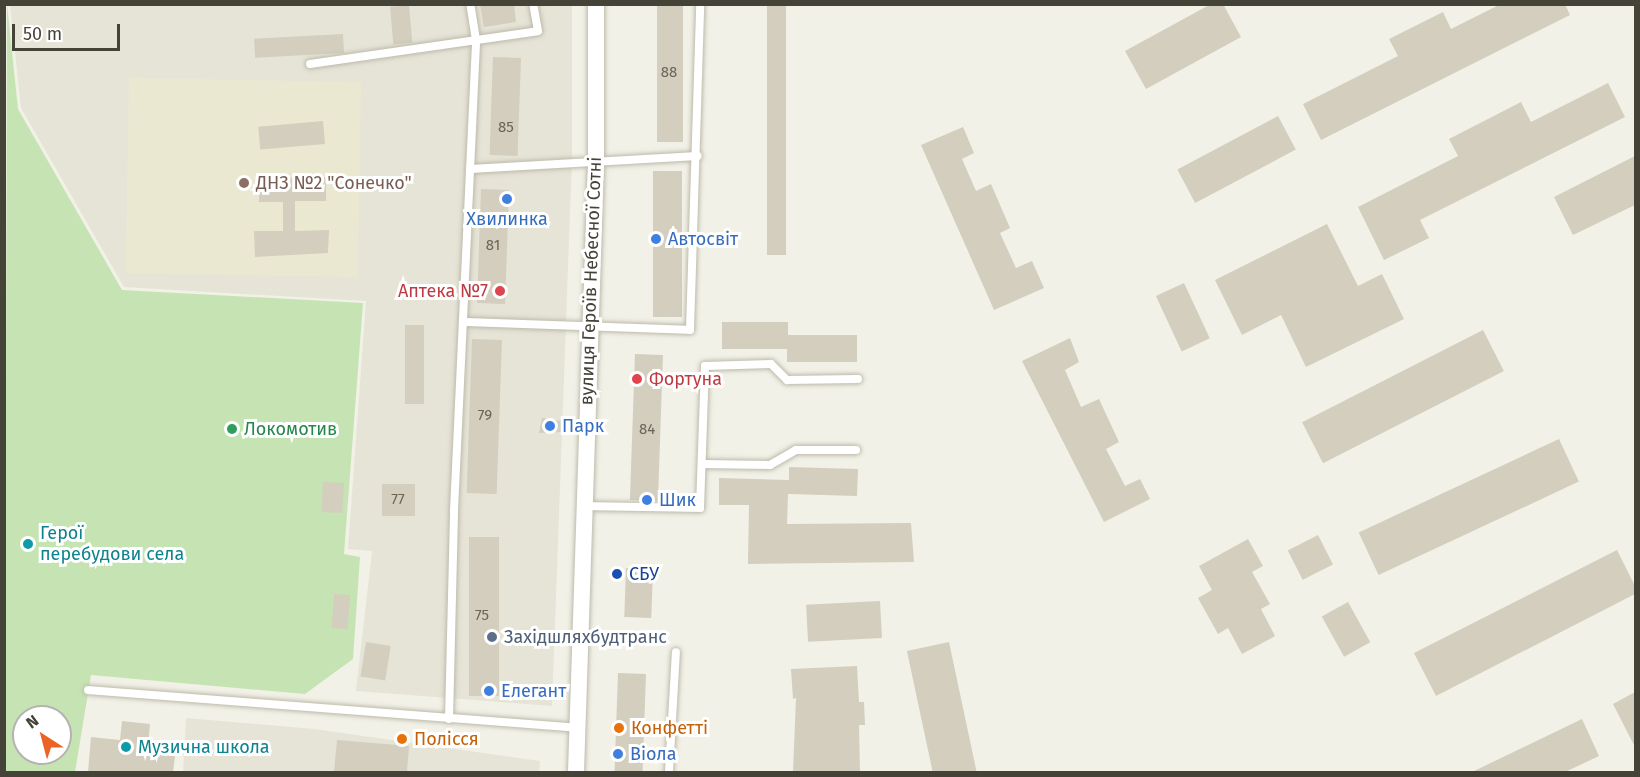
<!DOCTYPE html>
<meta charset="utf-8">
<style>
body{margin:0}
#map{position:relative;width:1640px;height:777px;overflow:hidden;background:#f2f1e7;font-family:"Fira Sans",sans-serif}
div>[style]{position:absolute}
.residential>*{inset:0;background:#e6e4d6}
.education>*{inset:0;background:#ebe8d2;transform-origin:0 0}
.green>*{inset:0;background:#c6e4b3}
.building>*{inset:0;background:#d3cebe;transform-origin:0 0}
.roads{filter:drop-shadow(0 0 2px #bdbaab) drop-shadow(0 0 2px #bdbaab)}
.service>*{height:8px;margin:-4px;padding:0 4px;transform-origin:4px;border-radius:4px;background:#fff}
.minor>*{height:16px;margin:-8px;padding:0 8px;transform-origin:8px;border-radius:8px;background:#fff}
.dots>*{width:16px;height:16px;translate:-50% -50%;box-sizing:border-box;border:3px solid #fff;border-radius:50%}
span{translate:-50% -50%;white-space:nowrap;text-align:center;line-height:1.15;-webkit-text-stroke:6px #fff;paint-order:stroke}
.number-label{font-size:15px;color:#686559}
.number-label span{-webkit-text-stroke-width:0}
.education-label{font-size:18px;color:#785e54}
.left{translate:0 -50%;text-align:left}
.shop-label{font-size:18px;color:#366cbe}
.street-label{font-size:18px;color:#454237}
.health-label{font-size:18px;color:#be3a42}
.right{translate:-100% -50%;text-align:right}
.leisure-label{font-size:18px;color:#27864d}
.culture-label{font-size:18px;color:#0d838f}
.transit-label{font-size:18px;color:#164399}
.service-label{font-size:18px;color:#4e5e75}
.food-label{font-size:18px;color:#c56008}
.frame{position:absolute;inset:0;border:6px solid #454237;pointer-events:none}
.north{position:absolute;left:12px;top:705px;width:60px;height:60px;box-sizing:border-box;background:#fff;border:2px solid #b5b3af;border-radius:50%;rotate:324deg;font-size:16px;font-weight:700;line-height:24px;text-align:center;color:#454237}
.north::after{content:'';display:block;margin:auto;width:21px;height:27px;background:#ec6425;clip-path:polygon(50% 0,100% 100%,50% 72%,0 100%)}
.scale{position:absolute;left:12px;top:24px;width:108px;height:27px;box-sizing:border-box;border:3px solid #454237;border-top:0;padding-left:8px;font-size:18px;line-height:21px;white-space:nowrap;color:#454237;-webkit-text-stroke:4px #fff;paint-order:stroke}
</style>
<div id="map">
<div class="residential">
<i style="clip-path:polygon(10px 5px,572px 5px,572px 158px,552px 706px,356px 691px,372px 551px,348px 549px,366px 301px,124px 287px,21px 108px)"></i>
<i style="clip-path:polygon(186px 718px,314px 729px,540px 761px,539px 772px,183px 772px)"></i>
</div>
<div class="education">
<i style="left:361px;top:82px;width:195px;height:232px;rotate:91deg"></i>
</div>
<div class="green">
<i style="clip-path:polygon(evenodd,7px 4px,18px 109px,122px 290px,363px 303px,344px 554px,360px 557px,353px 659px,305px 694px,91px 675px,75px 772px,5px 772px,7px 4px,24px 717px,60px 717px,60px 753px,24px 753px,24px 717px)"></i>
</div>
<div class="building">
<i style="clip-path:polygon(480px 4px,514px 4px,516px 22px,484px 27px)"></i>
<i style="left:657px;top:4px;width:26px;height:138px"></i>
<i style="left:767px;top:4px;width:19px;height:251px"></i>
<i style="clip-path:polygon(1211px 4px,1223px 4px,1241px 37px,1146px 89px,1125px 51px)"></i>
<i style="clip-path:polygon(1501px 4px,1565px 4px,1570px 15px,1321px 140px,1303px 104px,1398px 56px,1389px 39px,1443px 12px,1451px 29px)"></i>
<i style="left:409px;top:5px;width:38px;height:19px;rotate:85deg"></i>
<i style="left:343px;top:34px;width:19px;height:89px;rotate:87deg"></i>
<i style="left:493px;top:57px;width:28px;height:98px;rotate:2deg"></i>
<i style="clip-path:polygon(1608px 83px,1625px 117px,1420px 220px,1429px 238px,1384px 260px,1358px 207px,1458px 156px,1449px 139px,1521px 102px,1531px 122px)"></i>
<i style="left:1278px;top:116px;width:38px;height:114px;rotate:62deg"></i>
<i style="left:323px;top:121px;width:23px;height:65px;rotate:85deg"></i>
<i style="clip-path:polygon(963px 127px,974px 153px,962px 159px,976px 191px,991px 184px,1010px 228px,1000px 233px,1016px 268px,1032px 261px,1044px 288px,994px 310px,921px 145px)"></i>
<i style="clip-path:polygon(1635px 156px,1635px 205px,1573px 235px,1554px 197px)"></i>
<i style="left:653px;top:171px;width:29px;height:146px"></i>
<i style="clip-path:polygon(326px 177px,326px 201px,295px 201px,295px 231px,329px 230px,328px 253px,255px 257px,254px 231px,283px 231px,283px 202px,259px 202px,259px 178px)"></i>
<i style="left:481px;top:189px;width:28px;height:114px;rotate:2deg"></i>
<i style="clip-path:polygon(1327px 224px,1358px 286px,1382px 274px,1404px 319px,1306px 367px,1281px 315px,1242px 335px,1215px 280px)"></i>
<i style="left:1184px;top:283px;width:61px;height:31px;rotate:65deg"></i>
<i style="clip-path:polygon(722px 322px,788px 322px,788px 335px,857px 335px,857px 362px,787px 362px,787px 349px,722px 349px)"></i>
<i style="left:405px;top:325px;width:19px;height:79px"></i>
<i style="left:1483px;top:330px;width:46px;height:203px;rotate:63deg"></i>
<i style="clip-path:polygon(1070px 338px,1079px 362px,1065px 370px,1081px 407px,1099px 399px,1119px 442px,1106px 449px,1125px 486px,1140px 479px,1150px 499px,1104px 522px,1022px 361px)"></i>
<i style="left:472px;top:339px;width:30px;height:154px;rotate:2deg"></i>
<i style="left:635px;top:354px;width:28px;height:146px;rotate:2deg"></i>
<i style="clip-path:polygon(542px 418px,561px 421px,561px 432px,539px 433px)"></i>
<i style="left:1559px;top:439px;width:47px;height:221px;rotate:65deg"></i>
<i style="clip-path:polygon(789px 467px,858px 469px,857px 496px,788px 494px,787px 524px,911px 523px,914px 562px,748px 564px,749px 505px,719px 505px,719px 478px,789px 480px)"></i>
<i style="left:323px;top:482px;width:21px;height:30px;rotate:3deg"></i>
<i style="left:382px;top:484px;width:33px;height:32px"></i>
<i style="left:1318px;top:535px;width:33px;height:34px;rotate:63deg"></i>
<i style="left:469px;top:537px;width:30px;height:159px"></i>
<i style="clip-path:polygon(1248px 539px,1263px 566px,1252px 572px,1270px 604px,1261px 609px,1275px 636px,1242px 654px,1228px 628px,1218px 634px,1198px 598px,1212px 590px,1199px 566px)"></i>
<i style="clip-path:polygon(1617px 550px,1635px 586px,1635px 594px,1436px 696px,1414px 653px)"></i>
<i style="left:626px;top:568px;width:27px;height:49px;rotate:2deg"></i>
<i style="left:334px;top:594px;width:16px;height:34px;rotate:4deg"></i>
<i style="left:880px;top:601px;width:37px;height:74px;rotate:87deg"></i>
<i style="left:1348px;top:602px;width:46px;height:30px;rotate:61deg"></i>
<i style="left:366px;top:642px;width:25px;height:35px;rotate:9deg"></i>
<i style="left:949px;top:642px;width:133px;height:43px;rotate:78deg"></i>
<i style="clip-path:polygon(857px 666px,859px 702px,864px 702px,865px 725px,859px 725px,860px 772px,793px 772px,796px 698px,793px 699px,791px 669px)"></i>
<i style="left:618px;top:673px;width:28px;height:99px;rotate:2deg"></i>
<i style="clip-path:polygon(1635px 692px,1635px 747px,1613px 704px)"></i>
<i style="clip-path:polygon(1582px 719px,1599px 756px,1565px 772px,1472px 772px)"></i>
<i style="clip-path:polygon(122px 721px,150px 724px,148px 746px,176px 748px,173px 772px,88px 772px,91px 737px,120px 740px)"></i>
<i style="clip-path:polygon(337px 740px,409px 746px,407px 772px,334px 772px)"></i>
</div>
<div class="roads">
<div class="service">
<i style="left:310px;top:64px;width:230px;rotate:-8.2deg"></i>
<i style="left:538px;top:31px;width:27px;rotate:-100deg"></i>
<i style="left:470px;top:169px;width:228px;rotate:-3.3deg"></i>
<i style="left:463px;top:322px;width:227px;rotate:2deg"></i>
<i style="left:690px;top:330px;width:326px;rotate:-88.2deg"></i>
<i style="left:702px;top:464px;width:68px;rotate:0.8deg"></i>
<i style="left:770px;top:465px;width:30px;rotate:-30deg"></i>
<i style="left:796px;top:450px;width:60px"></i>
<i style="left:584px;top:506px;width:116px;rotate:1deg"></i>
<i style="left:700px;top:508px;width:142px;rotate:-88deg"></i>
<i style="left:705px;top:366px;width:66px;rotate:-1.7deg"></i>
<i style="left:771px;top:364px;width:23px;rotate:45deg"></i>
<i style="left:787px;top:380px;width:71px;rotate:-0.8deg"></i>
<i style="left:88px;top:690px;width:490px;rotate:4.4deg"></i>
<i style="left:449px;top:719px;width:209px;rotate:-88.6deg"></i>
<i style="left:454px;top:510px;width:471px;rotate:-87.3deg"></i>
<i style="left:476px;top:40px;width:36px;rotate:-99deg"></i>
<i style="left:669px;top:772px;width:120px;rotate:-86.7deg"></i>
</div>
<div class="minor">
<i style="left:576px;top:772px;width:610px;rotate:-88.12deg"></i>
<i style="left:596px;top:162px;width:158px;rotate:-90deg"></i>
</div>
</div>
<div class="dots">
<i style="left:244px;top:183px;background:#8d6e63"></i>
<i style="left:507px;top:199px;background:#3f7fe0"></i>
<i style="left:656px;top:239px;background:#3f7fe0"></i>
<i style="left:500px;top:291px;background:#e0444e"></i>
<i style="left:637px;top:379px;background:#e0444e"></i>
<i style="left:550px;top:426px;background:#3f7fe0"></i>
<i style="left:232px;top:429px;background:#2e9e5b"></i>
<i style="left:647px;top:500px;background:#3f7fe0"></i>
<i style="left:28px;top:544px;background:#0f9aa8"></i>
<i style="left:617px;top:574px;background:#1a4fb4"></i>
<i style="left:492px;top:637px;background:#5c6f8a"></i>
<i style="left:489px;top:691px;background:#3f7fe0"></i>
<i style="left:619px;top:728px;background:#e8710a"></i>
<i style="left:402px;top:739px;background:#e8710a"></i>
<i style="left:126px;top:747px;background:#0f9aa8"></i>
<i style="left:618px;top:754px;background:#3f7fe0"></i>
</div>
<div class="number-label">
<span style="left:669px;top:73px">88</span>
<span style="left:506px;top:128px">85</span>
<span style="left:493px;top:246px">81</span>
<span style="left:485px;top:416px">79</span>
<span style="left:647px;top:430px">84</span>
<span style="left:398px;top:500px">77</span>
<span style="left:482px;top:616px">75</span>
</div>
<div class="education-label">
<span class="left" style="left:256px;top:183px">ДНЗ №2 "Сонечко"</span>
</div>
<div class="shop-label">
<span style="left:507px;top:219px">Хвилинка</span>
<span class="left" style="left:668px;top:239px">Автосвіт</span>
<span class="left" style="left:562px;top:426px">Парк</span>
<span class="left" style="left:659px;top:500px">Шик</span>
<span class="left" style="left:501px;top:691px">Елегант</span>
<span class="left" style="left:630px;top:754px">Віола</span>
</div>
<div class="street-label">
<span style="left:591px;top:281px;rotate:-88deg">вулиця Героїв Небесної Сотні</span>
</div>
<div class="health-label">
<span class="right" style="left:488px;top:291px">Аптека №7</span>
<span class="left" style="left:649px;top:379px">Фортуна</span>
</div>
<div class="leisure-label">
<span class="left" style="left:244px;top:429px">Локомотив</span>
</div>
<div class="culture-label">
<span class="left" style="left:40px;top:544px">Герої<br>перебудови села</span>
<span class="left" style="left:138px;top:747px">Музична школа</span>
</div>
<div class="transit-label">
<span class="left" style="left:629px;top:574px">СБУ</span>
</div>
<div class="service-label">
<span class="left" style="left:504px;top:637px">Західшляхбудтранс</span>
</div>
<div class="food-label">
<span class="left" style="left:631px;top:728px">Конфетті</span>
<span class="left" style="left:414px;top:739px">Полісся</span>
</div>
<div class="frame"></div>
<div class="north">N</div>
<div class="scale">50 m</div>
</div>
